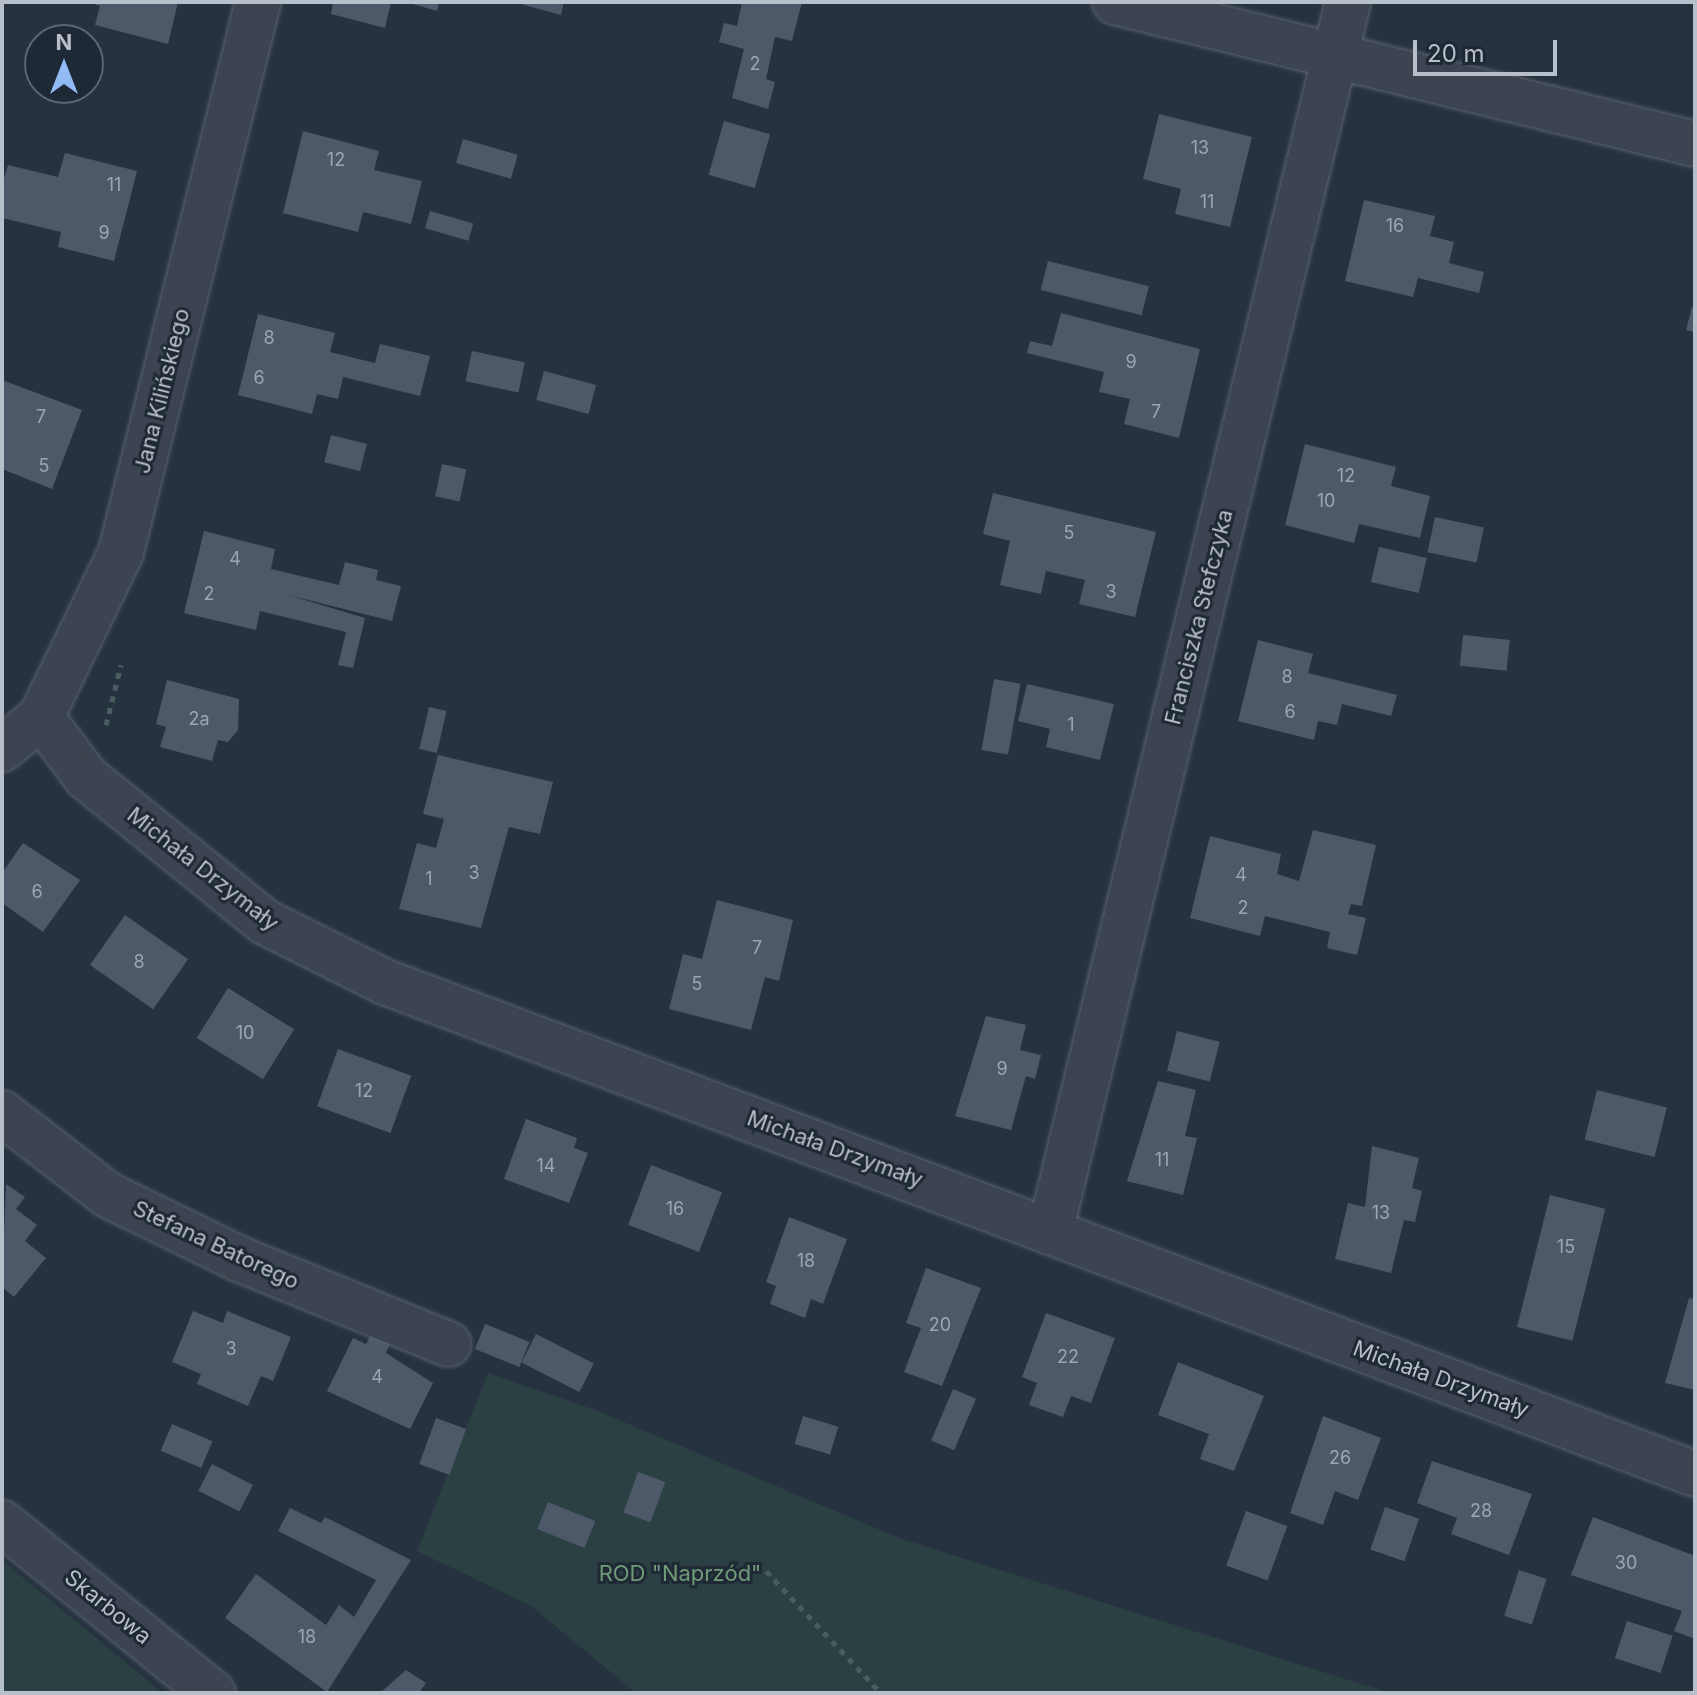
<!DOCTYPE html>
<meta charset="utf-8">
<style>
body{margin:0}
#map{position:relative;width:1697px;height:1695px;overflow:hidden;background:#273240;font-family:Inter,sans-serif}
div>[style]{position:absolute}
.green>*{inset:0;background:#2a4042}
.building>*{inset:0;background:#4d5968;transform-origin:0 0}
.path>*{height:5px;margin-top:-2.5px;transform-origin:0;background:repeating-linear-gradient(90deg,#495d60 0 6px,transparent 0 12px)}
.roads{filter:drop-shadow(0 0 2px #58626d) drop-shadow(0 0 2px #58626d)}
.street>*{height:44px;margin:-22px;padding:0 22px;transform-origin:22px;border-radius:22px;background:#3b4450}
span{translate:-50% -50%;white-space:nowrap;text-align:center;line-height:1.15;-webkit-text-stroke:6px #1f2935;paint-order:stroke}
.number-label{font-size:18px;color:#9ca6b2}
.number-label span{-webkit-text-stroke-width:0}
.street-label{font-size:22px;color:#b7bfca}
.park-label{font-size:22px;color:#6f9a78}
.frame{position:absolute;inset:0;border:4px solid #b7bfca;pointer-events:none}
.north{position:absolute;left:24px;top:24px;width:80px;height:80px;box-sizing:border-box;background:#1f2935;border:2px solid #5c6571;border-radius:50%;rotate:0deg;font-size:22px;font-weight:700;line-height:32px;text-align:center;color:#b7bfca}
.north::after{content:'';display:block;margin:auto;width:28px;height:36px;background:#92baf4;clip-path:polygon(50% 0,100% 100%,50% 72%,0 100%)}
.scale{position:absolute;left:1413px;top:40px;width:144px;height:36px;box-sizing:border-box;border:4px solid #b7bfca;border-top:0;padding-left:10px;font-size:24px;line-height:28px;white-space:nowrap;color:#b7bfca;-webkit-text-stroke:6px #1f2935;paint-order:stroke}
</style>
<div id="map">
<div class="green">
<i style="clip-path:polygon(488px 1373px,595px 1410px,902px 1539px,1390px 1693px,636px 1693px,531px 1606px,417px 1551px)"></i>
<i style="clip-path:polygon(2px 1560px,163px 1693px,2px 1693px)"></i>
</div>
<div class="building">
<i style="clip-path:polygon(88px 2px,178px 2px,168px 44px,95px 25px,100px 6px)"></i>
<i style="clip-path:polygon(333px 2px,391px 2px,385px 28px,331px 14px)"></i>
<i style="clip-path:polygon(406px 2px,439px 2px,437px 11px)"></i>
<i style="clip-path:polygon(514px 2px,564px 2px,561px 15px)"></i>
<i style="clip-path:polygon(742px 2px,802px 2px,792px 41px,775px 37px,766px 79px,775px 82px,768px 109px,732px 98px,744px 49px,719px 42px,724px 23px,737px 26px)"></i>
<i style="clip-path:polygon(1159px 114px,1252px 137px,1230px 227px,1175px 214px,1181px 189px,1143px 179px)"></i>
<i style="left:724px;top:121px;width:48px;height:56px;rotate:16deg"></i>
<i style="clip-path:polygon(303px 131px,379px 151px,374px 170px,422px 181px,411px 224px,363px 212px,358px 232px,283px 213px)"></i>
<i style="left:463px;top:139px;width:57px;height:25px;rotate:16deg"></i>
<i style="clip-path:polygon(65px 153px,137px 171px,114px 261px,58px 247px,61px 232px,2px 218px,2px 185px,8px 165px,58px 177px)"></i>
<i style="clip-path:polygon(1364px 200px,1435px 216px,1430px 236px,1454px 242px,1449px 263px,1484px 272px,1479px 293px,1418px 278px,1413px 297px,1345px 281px)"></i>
<i style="left:430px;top:211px;width:45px;height:18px;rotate:16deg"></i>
<i style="left:1048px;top:261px;width:104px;height:30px;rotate:14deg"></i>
<i style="clip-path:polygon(1692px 307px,1695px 308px,1695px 332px,1686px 330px)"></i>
<i style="clip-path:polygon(1061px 313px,1200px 349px,1179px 438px,1124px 424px,1130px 399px,1099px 392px,1104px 372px,1027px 353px,1030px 341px,1052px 346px)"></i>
<i style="clip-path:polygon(258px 314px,335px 333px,330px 352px,375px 363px,380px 344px,430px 356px,420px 396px,343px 377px,338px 399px,317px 394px,312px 414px,238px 395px)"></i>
<i style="left:472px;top:351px;width:54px;height:31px;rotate:12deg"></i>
<i style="left:544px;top:371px;width:54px;height:30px;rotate:15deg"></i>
<i style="clip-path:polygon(2px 380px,82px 410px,52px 489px,2px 469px)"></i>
<i style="left:331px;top:435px;width:37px;height:28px;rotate:14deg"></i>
<i style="clip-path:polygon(1305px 444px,1396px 467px,1391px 486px,1430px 496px,1420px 538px,1359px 524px,1354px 543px,1285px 525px)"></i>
<i style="left:442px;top:464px;width:25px;height:33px;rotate:12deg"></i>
<i style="clip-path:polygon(993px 493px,1156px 532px,1135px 617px,1079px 604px,1085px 580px,1046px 571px,1041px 594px,1000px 585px,1010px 541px,983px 534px)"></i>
<i style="left:1435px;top:517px;width:50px;height:36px;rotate:12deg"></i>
<i style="clip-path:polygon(204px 531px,275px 549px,271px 569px,339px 585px,345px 562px,378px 570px,376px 580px,401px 586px,392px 621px,288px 595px,365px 618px,353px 668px,338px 665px,346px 632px,260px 611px,256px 630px,184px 613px)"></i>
<i style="left:1379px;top:547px;width:49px;height:36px;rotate:13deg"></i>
<i style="left:1463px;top:635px;width:47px;height:31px;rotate:6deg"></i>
<i style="clip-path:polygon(1258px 640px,1313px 654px,1308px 673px,1397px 695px,1391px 716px,1342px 704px,1337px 725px,1318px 721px,1314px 740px,1238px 721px)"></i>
<i style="left:994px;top:679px;width:27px;height:72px;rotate:10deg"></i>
<i style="clip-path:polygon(167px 680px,239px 699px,238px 730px,228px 742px,218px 740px,212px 761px,160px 747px,166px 727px,156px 724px)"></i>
<i style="clip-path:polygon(1027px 684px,1114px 704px,1100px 760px,1046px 747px,1050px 729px,1018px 721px)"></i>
<i style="left:429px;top:707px;width:18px;height:43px;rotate:13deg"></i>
<i style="clip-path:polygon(438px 755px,553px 782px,540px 834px,509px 827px,481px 928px,399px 909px,417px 843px,436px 848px,444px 819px,423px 814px)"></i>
<i style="clip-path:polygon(1313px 830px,1376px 845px,1362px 906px,1351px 904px,1348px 914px,1366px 918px,1357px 955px,1327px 948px,1330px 932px,1265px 916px,1260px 936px,1190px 918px,1210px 836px,1281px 854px,1277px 874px,1299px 881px)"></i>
<i style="clip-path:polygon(23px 843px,80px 880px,43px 932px,2px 903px,2px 873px)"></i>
<i style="clip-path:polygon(717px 900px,793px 920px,779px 981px,765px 977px,751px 1030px,669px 1009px,683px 954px,702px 959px)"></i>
<i style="left:125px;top:915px;width:77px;height:61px;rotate:35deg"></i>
<i style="left:228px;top:988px;width:78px;height:59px;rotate:32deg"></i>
<i style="clip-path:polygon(986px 1016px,1026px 1025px,1020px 1050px,1041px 1055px,1035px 1079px,1026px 1076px,1011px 1130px,955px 1116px)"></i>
<i style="left:1177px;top:1031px;width:44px;height:41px;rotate:14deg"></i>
<i style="left:338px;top:1049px;width:78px;height:61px;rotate:20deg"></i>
<i style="clip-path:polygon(1158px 1081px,1196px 1090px,1185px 1136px,1197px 1138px,1183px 1195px,1127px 1181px)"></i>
<i style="left:1597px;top:1090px;width:72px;height:51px;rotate:14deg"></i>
<i style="clip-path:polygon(526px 1119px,577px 1138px,574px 1148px,588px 1153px,569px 1203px,504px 1179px)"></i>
<i style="clip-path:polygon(1372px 1146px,1419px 1158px,1412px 1188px,1422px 1191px,1415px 1222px,1404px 1220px,1391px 1273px,1335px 1259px,1348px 1203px,1365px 1207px)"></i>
<i style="left:651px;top:1165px;width:76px;height:64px;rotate:21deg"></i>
<i style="clip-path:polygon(6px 1184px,25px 1197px,16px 1209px,37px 1225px,25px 1241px,46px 1258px,14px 1297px,2px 1287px)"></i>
<i style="left:1550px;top:1195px;width:57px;height:136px;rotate:14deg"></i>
<i style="clip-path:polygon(789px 1217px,847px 1239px,823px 1304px,811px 1299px,805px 1318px,770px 1304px,776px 1286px,766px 1282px)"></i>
<i style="clip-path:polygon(926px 1268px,981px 1288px,942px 1386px,904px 1372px,921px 1328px,906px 1323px)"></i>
<i style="clip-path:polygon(1689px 1298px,1695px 1299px,1695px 1390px,1665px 1383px)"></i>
<i style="clip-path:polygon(193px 1311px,223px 1323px,227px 1311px,291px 1337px,273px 1381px,261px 1376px,248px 1406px,197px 1384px,201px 1374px,172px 1362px)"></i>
<i style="clip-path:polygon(1046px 1313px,1115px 1338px,1091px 1403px,1071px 1396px,1063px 1417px,1029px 1405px,1037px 1383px,1022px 1377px)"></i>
<i style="left:485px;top:1324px;width:48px;height:27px;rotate:22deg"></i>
<i style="clip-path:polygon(374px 1329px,393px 1338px,386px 1353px,433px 1383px,410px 1429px,327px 1391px,353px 1338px,366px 1344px)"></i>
<i style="left:536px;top:1334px;width:65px;height:32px;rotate:27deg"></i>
<i style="clip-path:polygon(1178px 1362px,1264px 1396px,1234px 1471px,1200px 1459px,1209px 1434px,1158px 1415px)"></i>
<i style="left:953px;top:1389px;width:25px;height:56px;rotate:23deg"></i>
<i style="left:803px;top:1416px;width:37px;height:29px;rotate:17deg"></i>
<i style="clip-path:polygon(1323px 1416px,1381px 1438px,1358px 1500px,1335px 1491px,1323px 1525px,1290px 1513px)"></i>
<i style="left:436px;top:1418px;width:32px;height:49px;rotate:20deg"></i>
<i style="left:172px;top:1424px;width:44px;height:29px;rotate:23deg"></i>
<i style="clip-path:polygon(1432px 1461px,1532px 1494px,1509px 1555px,1451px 1534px,1457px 1518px,1417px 1503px)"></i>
<i style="left:212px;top:1464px;width:46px;height:30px;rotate:27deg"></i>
<i style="left:638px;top:1472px;width:29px;height:43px;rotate:20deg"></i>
<i style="left:548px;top:1502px;width:51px;height:29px;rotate:22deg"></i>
<i style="left:1385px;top:1507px;width:36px;height:45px;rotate:19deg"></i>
<i style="clip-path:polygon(290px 1508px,321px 1523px,325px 1517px,411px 1560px,327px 1692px,225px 1618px,256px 1574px,326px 1625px,339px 1605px,354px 1617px,376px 1580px,278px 1531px)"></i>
<i style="left:1246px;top:1511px;width:44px;height:58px;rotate:20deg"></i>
<i style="clip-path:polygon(1593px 1517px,1695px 1556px,1695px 1639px,1674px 1631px,1682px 1611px,1571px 1575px)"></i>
<i style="left:1519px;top:1570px;width:29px;height:48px;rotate:18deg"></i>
<i style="left:1627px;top:1621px;width:48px;height:39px;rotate:18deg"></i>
<i style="clip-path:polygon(406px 1670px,426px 1683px,419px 1693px,380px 1693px)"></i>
</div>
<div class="path">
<i style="left:106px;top:725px;width:62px;rotate:-76deg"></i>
<i style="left:766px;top:1571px;width:168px;rotate:46.7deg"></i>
</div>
<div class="roads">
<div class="street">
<i style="left:1115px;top:2px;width:597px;rotate:13.76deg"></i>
<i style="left:41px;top:717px;width:75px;rotate:53.1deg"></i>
<i style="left:86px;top:777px;width:230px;rotate:39deg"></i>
<i style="left:265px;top:922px;width:134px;rotate:26.6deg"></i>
<i style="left:385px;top:982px;width:1399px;rotate:20.58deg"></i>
<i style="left:2px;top:749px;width:50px;rotate:-39.4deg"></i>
<i style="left:41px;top:717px;width:183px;rotate:-64.1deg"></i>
<i style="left:121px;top:552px;width:567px;rotate:-76.01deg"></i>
<i style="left:2px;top:1113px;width:134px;rotate:37.7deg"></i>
<i style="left:108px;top:1195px;width:146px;rotate:26deg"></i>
<i style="left:239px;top:1259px;width:226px;rotate:22.1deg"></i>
<i style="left:1050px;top:1232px;width:1266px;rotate:-76.38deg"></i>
<i style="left:2px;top:1523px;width:271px;rotate:38.9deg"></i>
</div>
</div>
<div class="number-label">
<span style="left:755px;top:64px">2</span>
<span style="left:1200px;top:148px">13</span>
<span style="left:336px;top:160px">12</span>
<span style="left:114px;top:185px">11</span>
<span style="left:1207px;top:202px">11</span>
<span style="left:1395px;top:226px">16</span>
<span style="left:104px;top:233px">9</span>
<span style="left:269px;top:338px">8</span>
<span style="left:1131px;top:362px">9</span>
<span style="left:259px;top:378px">6</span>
<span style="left:1156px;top:412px">7</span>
<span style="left:41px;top:417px">7</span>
<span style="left:44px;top:466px">5</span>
<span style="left:1346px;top:476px">12</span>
<span style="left:1326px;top:501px">10</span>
<span style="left:1069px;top:533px">5</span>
<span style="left:235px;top:559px">4</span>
<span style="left:1111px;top:592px">3</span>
<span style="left:209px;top:594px">2</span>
<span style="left:1287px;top:677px">8</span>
<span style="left:1290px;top:712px">6</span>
<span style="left:199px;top:719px">2a</span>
<span style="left:1071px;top:725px">1</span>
<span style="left:474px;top:873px">3</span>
<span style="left:1241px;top:875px">4</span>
<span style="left:429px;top:879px">1</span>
<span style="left:37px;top:892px">6</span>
<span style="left:1243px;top:908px">2</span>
<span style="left:757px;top:948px">7</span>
<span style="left:139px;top:962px">8</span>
<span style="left:697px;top:984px">5</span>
<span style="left:245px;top:1033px">10</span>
<span style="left:1002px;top:1069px">9</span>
<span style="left:364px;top:1091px">12</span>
<span style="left:1162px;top:1160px">11</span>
<span style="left:546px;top:1166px">14</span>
<span style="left:675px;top:1209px">16</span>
<span style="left:1381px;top:1213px">13</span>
<span style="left:1566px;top:1247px">15</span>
<span style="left:806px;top:1261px">18</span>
<span style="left:940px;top:1325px">20</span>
<span style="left:231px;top:1349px">3</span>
<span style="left:1068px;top:1357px">22</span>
<span style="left:377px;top:1377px">4</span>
<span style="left:1340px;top:1458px">26</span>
<span style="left:1481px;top:1511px">28</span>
<span style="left:1626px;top:1563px">30</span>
<span style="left:307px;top:1637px">18</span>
</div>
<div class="street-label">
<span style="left:162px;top:391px;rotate:-76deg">Jana Kilińskiego</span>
<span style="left:1199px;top:617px;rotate:-76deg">Franciszka Stefczyka</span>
<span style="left:203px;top:869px;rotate:38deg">Michała Drzymały</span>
<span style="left:835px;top:1149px;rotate:20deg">Michała Drzymały</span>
<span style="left:216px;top:1245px;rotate:25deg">Stefana Batorego</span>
<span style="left:1441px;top:1379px;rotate:20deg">Michała Drzymały</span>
<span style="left:108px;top:1607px;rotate:39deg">Skarbowa</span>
</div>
<div class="park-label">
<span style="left:680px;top:1574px">ROD "Naprzód"</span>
</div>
<div class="frame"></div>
<div class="north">N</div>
<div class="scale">20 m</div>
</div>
